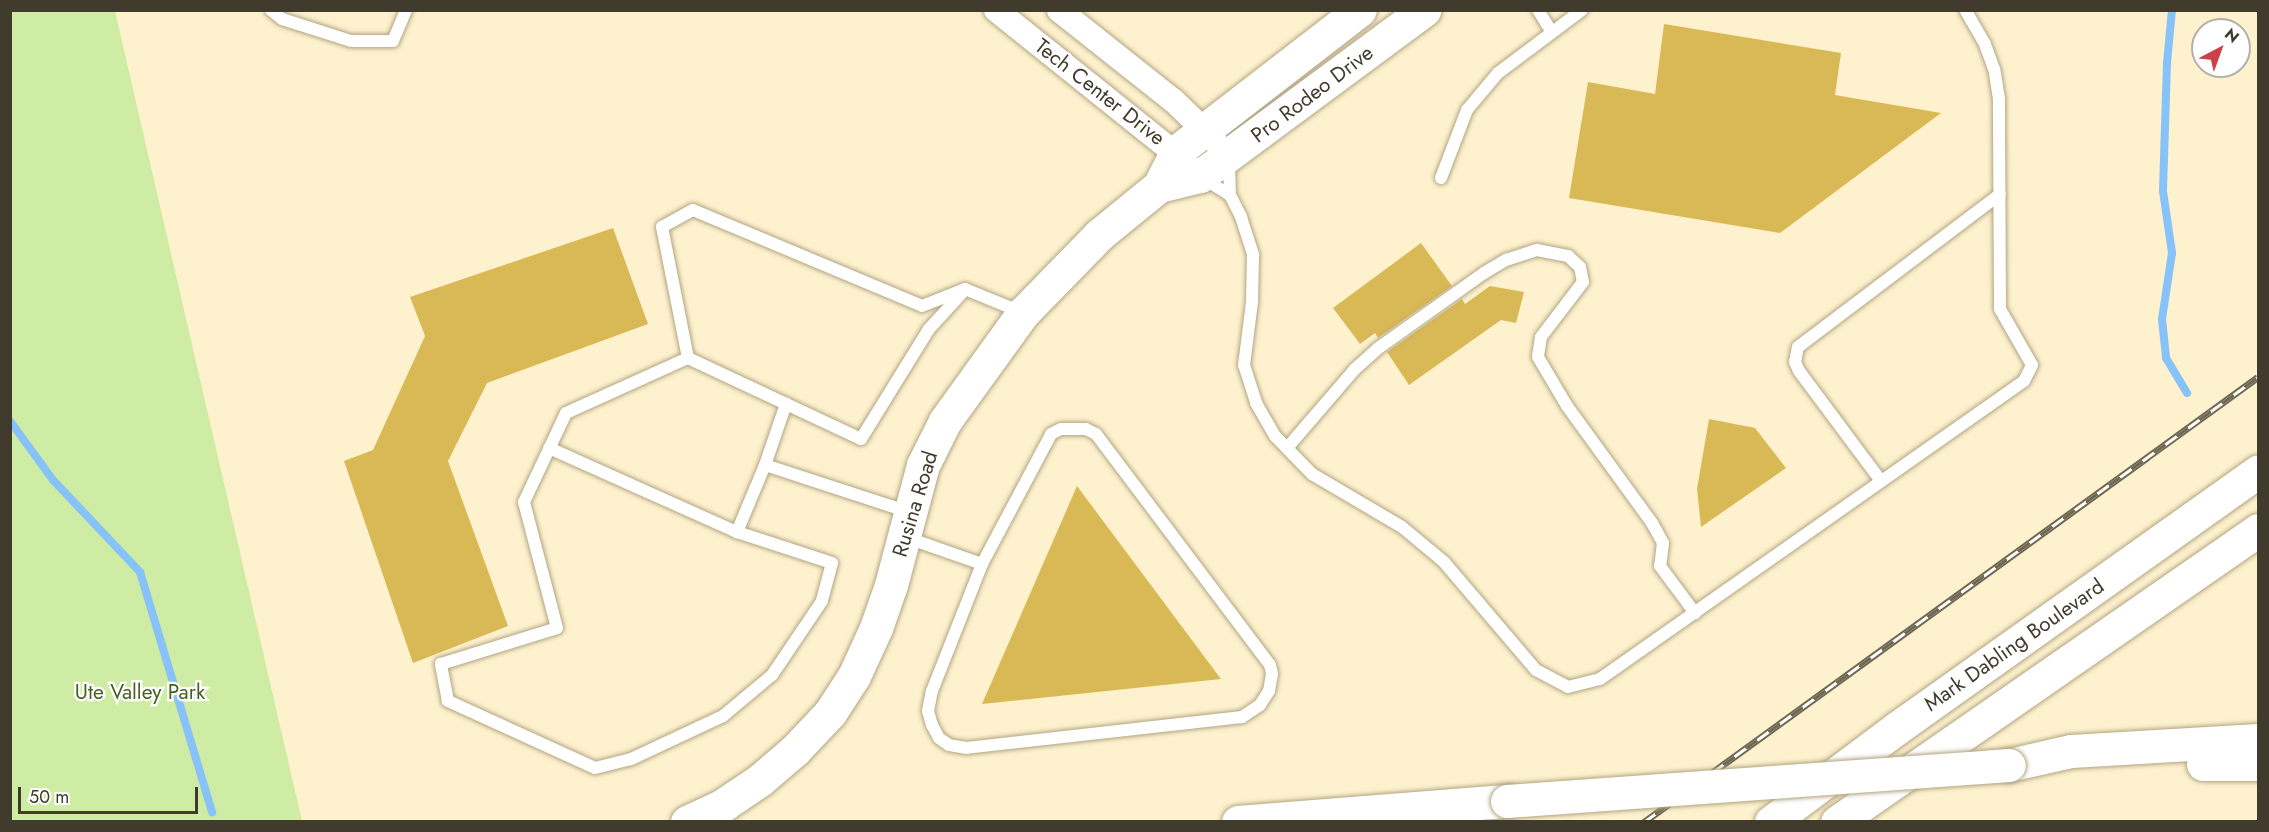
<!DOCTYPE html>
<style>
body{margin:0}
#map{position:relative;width:2269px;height:832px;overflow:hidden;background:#fef1cd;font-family:Jost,sans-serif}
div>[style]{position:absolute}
.green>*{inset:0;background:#ceeca4}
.stream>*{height:8px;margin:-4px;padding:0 4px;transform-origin:4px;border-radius:4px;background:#87c2f9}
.building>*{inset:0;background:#d9b955}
.roads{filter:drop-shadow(0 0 2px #b1a583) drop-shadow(0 0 2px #b1a583)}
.lane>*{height:12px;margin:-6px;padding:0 6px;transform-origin:6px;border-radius:6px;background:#fff}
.street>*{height:24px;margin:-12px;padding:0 12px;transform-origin:12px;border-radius:12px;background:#fff}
.secondary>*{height:33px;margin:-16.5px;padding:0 16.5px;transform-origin:16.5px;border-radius:16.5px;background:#fff}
.highway>*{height:33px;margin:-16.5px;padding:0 16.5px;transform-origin:16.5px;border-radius:16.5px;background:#fff}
.rail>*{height:7px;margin-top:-3.5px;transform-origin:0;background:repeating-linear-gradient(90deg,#fff 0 14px,#6f6855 0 28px);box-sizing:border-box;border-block:2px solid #6f6855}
.bridges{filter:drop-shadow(0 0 2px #b1a583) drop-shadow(0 0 2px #b1a583)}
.highway-bridge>*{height:33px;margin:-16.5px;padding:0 16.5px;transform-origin:16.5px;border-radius:16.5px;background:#fff}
span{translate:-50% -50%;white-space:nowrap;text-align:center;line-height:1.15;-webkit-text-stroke:4.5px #fff;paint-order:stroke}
.street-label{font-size:21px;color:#403b2d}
.park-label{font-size:21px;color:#496022}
.frame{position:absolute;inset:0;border:12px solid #403b2d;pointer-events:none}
.north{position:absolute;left:2191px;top:18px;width:60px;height:60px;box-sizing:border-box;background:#fff;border:2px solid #b3b1ab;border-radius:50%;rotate:41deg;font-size:16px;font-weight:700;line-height:24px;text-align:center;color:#403b2d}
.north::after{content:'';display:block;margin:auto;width:21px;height:27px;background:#cf3f48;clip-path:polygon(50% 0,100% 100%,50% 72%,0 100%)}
.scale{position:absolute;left:18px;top:787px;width:180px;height:27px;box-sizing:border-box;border:3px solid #403b2d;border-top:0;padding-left:8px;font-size:18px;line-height:21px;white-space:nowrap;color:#403b2d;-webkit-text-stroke:4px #fff;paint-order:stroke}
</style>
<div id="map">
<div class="green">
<i style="clip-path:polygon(10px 11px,115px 11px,302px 821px,11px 821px)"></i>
</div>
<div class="stream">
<i style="left:2172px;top:10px;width:53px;rotate:95.4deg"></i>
<i style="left:2167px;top:63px;width:128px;rotate:91.8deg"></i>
<i style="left:2163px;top:191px;width:63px;rotate:81.7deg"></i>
<i style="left:2172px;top:253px;width:67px;rotate:98.6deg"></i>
<i style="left:2162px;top:319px;width:39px;rotate:84deg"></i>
<i style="left:2166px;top:358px;width:41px;rotate:59deg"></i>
<i style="left:10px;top:421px;width:73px;rotate:53.9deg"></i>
<i style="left:53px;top:480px;width:127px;rotate:46.6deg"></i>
<i style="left:140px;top:572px;width:251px;rotate:73.3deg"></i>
</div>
<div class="building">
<i style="clip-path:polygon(1664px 24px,1841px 53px,1835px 95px,1941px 113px,1780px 233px,1569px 198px,1588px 82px,1655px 94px)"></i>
<i style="clip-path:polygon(613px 228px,648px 324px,487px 383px,448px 461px,508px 626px,413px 663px,344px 461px,373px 450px,425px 336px,410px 297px)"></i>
<i style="clip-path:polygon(1421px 243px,1452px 286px,1378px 338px,1375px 333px,1360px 344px,1333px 308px)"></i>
<i style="clip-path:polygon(1490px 286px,1524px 292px,1516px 323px,1501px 320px,1409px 385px,1387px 352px,1462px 299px,1465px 304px)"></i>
<i style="clip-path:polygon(1709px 419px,1755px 428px,1786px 468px,1701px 527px,1697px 489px)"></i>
<i style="clip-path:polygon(1077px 486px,1221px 679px,982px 704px)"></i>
</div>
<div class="roads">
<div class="lane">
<i style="left:271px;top:10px;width:14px;rotate:39deg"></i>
<i style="left:282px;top:19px;width:72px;rotate:17.7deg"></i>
<i style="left:351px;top:41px;width:42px"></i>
<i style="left:393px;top:41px;width:34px;rotate:-67deg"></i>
<i style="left:1538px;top:10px;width:26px;rotate:58deg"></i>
<i style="left:1201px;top:177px;width:34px;rotate:32deg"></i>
<i style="left:1230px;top:195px;width:35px;rotate:-92deg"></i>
<i style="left:1441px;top:178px;width:73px;rotate:-69.1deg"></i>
<i style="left:1467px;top:110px;width:48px;rotate:-50deg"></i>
<i style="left:1498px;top:73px;width:105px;rotate:-36.9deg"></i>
<i style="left:1230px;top:195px;width:25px;rotate:63deg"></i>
<i style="left:1241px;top:217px;width:40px;rotate:72deg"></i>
<i style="left:1253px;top:255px;width:47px;rotate:91.2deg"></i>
<i style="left:1252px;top:302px;width:64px;rotate:97.2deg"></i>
<i style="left:1244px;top:365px;width:40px;rotate:72deg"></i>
<i style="left:1256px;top:403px;width:39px;rotate:60deg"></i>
<i style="left:1276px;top:437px;width:52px;rotate:45.8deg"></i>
<i style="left:1312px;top:474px;width:104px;rotate:30.5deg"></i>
<i style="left:1402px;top:527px;width:55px;rotate:39.8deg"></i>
<i style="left:1444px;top:562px;width:142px;rotate:49.6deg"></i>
<i style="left:1536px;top:670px;width:36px;rotate:28deg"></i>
<i style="left:1568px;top:687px;width:33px;rotate:-14deg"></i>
<i style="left:1600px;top:679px;width:518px;rotate:-35.1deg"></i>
<i style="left:2024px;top:381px;width:18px;rotate:-63deg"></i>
<i style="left:2032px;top:365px;width:64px;rotate:-119.7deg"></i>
<i style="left:2000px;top:309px;width:210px;rotate:-90.3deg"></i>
<i style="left:1999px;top:99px;width:30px;rotate:-99deg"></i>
<i style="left:1994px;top:69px;width:27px;rotate:-110deg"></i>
<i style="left:1985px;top:44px;width:39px;rotate:-120deg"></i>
<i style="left:688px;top:358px;width:191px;rotate:25.1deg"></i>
<i style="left:861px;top:439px;width:129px;rotate:-58.3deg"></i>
<i style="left:929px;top:329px;width:49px;rotate:-47.5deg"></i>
<i style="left:549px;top:448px;width:206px;rotate:24.1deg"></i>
<i style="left:1287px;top:448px;width:104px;rotate:-49.3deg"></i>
<i style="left:1355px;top:369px;width:30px;rotate:-42deg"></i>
<i style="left:1377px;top:349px;width:131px;rotate:-35.4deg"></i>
<i style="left:1484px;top:273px;width:26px;rotate:-31deg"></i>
<i style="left:1506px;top:260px;width:33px;rotate:-18deg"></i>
<i style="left:1537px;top:250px;width:32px;rotate:11deg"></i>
<i style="left:1568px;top:256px;width:16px;rotate:43deg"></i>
<i style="left:1580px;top:267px;width:15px;rotate:79deg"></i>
<i style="left:1583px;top:282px;width:69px;rotate:127.4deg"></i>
<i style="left:1541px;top:337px;width:20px;rotate:99deg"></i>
<i style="left:1538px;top:357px;width:57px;rotate:59.4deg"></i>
<i style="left:1567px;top:406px;width:145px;rotate:54deg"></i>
<i style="left:1652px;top:523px;width:23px;rotate:61deg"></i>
<i style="left:1663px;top:543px;width:23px;rotate:97deg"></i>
<i style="left:1660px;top:566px;width:59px;rotate:53.3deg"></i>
<i style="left:765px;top:465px;width:65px;rotate:-71deg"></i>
<i style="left:1881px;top:481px;width:137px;rotate:-126.7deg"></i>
<i style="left:1799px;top:371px;width:10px;rotate:-114deg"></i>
<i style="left:1795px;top:362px;width:15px;rotate:-79deg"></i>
<i style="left:1798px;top:347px;width:253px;rotate:-37.1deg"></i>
<i style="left:909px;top:512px;width:151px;rotate:-161.9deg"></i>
<i style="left:765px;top:465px;width:73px;rotate:112.7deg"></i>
<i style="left:737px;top:532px;width:100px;rotate:18.1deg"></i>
<i style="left:832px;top:563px;width:39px;rotate:105deg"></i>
<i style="left:822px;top:601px;width:89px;rotate:124deg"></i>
<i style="left:772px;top:675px;width:64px;rotate:140.1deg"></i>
<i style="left:723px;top:716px;width:102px;rotate:154.9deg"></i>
<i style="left:631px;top:759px;width:37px;rotate:166deg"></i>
<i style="left:595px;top:768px;width:162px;rotate:-155.5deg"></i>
<i style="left:448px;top:701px;width:38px;rotate:-101deg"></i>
<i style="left:441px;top:664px;width:121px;rotate:-17.2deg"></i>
<i style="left:557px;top:628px;width:130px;rotate:-104.7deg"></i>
<i style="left:524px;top:502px;width:98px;rotate:-64.7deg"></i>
<i style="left:566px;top:413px;width:134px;rotate:-24.3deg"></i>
<i style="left:688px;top:358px;width:134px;rotate:-101.2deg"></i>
<i style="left:662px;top:227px;width:35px;rotate:-29deg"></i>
<i style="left:693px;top:210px;width:248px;rotate:22.7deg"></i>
<i style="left:922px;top:306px;width:46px;rotate:-21.6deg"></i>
<i style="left:965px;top:289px;width:61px;rotate:22.3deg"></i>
<i style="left:905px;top:537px;width:82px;rotate:19.3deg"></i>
<i style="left:982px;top:564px;width:147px;rotate:-62deg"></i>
<i style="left:1051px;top:434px;width:11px;rotate:-27deg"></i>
<i style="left:1061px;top:429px;width:25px"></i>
<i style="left:1086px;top:429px;width:11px;rotate:27deg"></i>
<i style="left:1096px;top:434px;width:289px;rotate:53deg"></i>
<i style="left:1270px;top:665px;width:9px;rotate:77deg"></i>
<i style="left:1272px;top:674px;width:17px;rotate:100deg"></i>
<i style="left:1269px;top:691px;width:17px;rotate:123deg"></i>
<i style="left:1260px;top:705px;width:22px;rotate:146deg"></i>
<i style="left:1242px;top:717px;width:277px;rotate:173.6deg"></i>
<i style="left:967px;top:748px;width:18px;rotate:-171deg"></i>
<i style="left:949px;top:745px;width:12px;rotate:-145deg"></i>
<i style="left:939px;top:738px;width:15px;rotate:-118deg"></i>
<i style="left:932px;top:725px;width:15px;rotate:-106deg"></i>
<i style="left:928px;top:711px;width:20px;rotate:-79deg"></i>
<i style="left:932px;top:691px;width:136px;rotate:-68.5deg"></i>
</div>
<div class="street">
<i style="left:996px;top:10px;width:243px;rotate:38.7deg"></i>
<i style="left:1059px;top:10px;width:147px;rotate:38.4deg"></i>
<i style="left:1174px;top:101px;width:57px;rotate:44.3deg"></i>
</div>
<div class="secondary">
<i style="left:1159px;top:186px;width:42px;rotate:-13.7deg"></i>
<i style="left:1200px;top:176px;width:279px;rotate:-36.5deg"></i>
<i style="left:687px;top:822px;width:40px;rotate:-25deg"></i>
<i style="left:723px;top:805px;width:45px;rotate:-34deg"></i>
<i style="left:760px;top:780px;width:46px;rotate:-40.6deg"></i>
<i style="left:795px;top:750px;width:51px;rotate:-46.6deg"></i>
<i style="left:830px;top:713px;width:44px;rotate:-57deg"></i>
<i style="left:854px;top:676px;width:53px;rotate:-65.4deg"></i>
<i style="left:876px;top:628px;width:46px;rotate:-70.8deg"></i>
<i style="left:891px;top:585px;width:124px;rotate:-75.1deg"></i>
<i style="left:923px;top:465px;width:49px;rotate:-63.4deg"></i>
<i style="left:945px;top:421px;width:133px;rotate:-54.2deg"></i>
<i style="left:1023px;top:313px;width:109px;rotate:-45.7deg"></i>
<i style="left:1099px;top:235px;width:77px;rotate:-39.2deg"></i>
<i style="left:1159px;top:186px;width:38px;rotate:-63deg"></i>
<i style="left:1176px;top:152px;width:232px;rotate:-37.7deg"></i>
<i style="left:1771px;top:822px;width:157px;rotate:-36.7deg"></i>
<i style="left:1897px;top:728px;width:443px;rotate:-35.4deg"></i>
<i style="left:1837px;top:822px;width:512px;rotate:-34.74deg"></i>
</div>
<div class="highway">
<i style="left:2203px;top:764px;width:55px"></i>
<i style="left:2009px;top:765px;width:64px;rotate:-12.7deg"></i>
<i style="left:2071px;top:751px;width:187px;rotate:-3.4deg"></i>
<i style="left:1238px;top:822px;width:270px;rotate:-4.5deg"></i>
</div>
</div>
<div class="rail">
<i style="left:1644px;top:822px;width:758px;rotate:-35.93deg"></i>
</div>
<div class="bridges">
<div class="highway-bridge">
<i style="left:1507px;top:801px;width:503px;rotate:-4.1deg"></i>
</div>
</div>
<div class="street-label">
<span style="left:1100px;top:92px;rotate:38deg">Tech Center Drive</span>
<span style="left:1312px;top:94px;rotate:-37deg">Pro Rodeo Drive</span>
<span style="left:915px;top:504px;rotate:-73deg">Rusina Road</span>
<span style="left:2014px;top:645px;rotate:-35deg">Mark Dabling Boulevard</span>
</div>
<div class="park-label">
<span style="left:140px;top:692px">Ute Valley Park</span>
</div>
<div class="frame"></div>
<div class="north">N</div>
<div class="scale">50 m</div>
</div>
